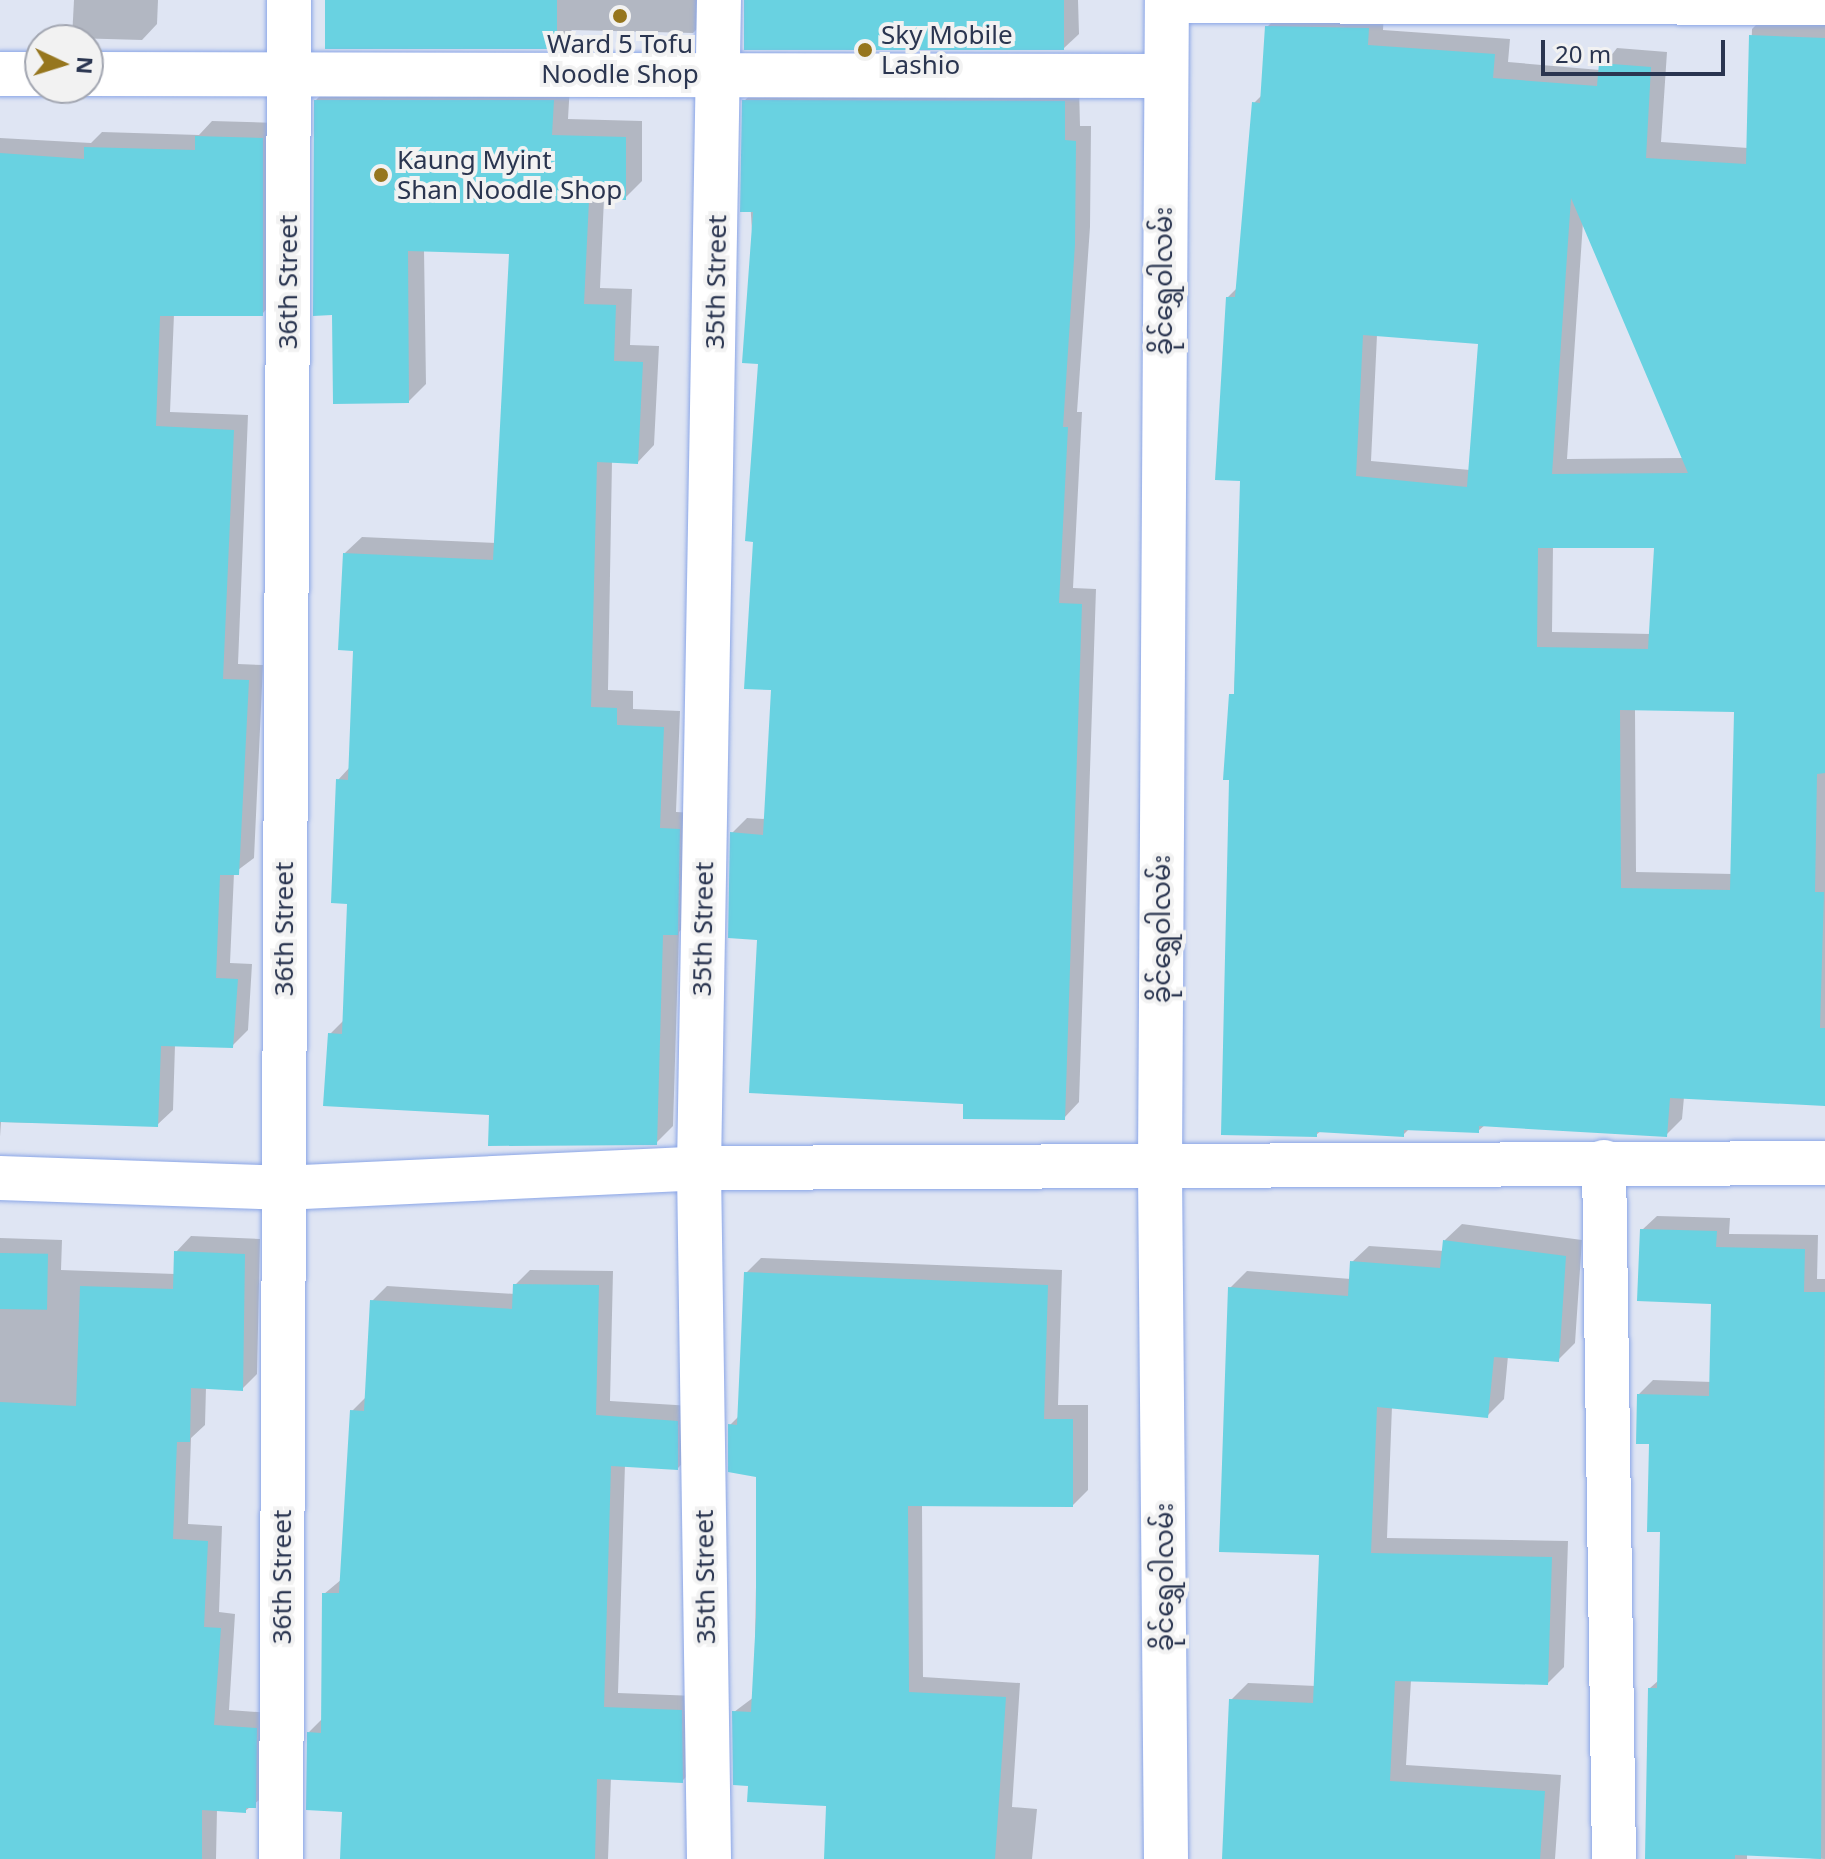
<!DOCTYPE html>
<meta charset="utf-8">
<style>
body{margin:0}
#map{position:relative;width:1825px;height:1859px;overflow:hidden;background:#dfe5f3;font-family:"Noto Sans","Noto Sans Myanmar",sans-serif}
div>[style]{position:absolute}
.shadow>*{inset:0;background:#0003}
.building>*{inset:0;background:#69d2e1;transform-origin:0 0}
.roads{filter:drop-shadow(0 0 2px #8ba6e7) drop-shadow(0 0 2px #8ba6e7)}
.minor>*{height:44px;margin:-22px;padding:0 22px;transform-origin:22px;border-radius:22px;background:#fff}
.tertiary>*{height:44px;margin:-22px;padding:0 22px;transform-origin:22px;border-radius:22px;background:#fff}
.dots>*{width:22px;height:22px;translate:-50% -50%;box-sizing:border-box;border:4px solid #f2f2f2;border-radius:50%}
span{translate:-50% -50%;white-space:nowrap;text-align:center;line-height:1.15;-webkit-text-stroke:8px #f2f2f2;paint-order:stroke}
.poi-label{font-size:26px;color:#2a3550}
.left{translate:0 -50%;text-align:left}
.street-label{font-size:26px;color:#2a3550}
.north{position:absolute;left:24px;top:24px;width:80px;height:80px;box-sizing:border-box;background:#f2f2f2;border:2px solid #a2a6b1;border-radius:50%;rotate:94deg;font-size:22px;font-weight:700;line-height:32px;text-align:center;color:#2a3550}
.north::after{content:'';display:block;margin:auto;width:28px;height:36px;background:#96761e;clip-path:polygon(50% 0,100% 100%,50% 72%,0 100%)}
.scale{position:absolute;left:1541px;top:40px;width:184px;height:36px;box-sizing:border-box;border:4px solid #2a3550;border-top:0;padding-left:10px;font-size:24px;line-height:28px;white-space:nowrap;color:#2a3550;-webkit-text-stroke:6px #f2f2f2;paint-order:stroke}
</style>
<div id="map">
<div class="shadow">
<i style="clip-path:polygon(74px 0,158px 0,157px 24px,142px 40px,72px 38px)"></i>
<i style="clip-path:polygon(327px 0,709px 0,708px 18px,693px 33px,572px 30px,554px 48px)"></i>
<i style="clip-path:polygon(744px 0,1078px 0,1079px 34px,1063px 49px,745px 48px)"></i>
<i style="clip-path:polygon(evenodd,1283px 11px,1384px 12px,1383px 30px,1510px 39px,1508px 62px,1600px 70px,1617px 48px,1667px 52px,1661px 142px,1748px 148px,1752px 29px,1768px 13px,1825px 13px,1825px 1104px,1684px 1097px,1682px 1119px,1666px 1135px,1485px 1125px,1478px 1131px,1410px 1128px,1403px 1135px,1322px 1130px,1316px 1135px,1231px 779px,1242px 479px,1228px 297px,1238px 287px,1254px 103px,1263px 94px,1267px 27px,1283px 11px,1583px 222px,1684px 458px,1567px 459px,1583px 222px,1283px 11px,1377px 335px,1480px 343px,1470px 470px,1371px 461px,1377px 335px,1283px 11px,1553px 546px,1657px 546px,1651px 634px,1552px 632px,1553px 546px,1283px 11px,1635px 708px,1736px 710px,1733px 874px,1636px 872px,1635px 708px)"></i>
<i style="clip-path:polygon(332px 83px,570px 84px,568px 119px,642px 121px,642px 181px,625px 198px,604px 198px,600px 288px,632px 289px,630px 345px,659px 346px,654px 445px,638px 462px,612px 461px,608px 690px,633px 691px,633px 709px,680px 711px,676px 812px,696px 813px,694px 916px,679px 932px,673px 1126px,656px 1143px,491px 1113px,330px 1034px,345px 1019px,349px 902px,338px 780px,350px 767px,356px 649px,345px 553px,362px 537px,496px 543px,511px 252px,424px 249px,426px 384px,409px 401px,334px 313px,316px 100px)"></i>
<i style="clip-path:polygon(760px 86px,1079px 86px,1080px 126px,1091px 126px,1090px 227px,1077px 412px,1082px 412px,1073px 588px,1096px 589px,1079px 1102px,1064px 1118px,965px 1102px,732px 833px,747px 818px,766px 819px,773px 689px,755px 540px,760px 362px,744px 101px)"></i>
<i style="clip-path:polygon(212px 121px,278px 123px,277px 298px,262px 314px,174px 314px,170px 412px,248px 415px,238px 664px,263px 665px,254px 858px,234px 873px,230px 963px,252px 964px,248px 1030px,232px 1046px,175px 1045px,173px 1110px,157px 1125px,1px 1122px,0 1137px,0 138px,91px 143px,102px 132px,199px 135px)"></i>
<i style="clip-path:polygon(1657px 1216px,1730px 1218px,1729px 1234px,1818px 1235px,1817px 1279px,1825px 1279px,1825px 1859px,1747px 1854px,1747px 1859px,1647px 1859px,1650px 1688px,1659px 1680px,1662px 1531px,1651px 1442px,1639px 1394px,1653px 1380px,1712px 1382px,1713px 1302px,1642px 1230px)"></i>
<i style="clip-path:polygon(1462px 1224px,1582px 1240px,1575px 1343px,1558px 1360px,1508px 1356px,1504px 1399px,1487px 1416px,1392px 1406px,1387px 1538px,1568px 1541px,1564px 1667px,1548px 1683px,1411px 1680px,1406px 1765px,1561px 1775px,1555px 1859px,1225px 1859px,1231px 1700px,1248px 1683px,1316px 1686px,1321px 1553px,1230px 1288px,1247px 1271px,1351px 1279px,1352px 1262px,1369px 1246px,1444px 1251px,1445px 1240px)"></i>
<i style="clip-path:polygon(191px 1236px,260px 1239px,257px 1374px,242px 1389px,206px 1387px,205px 1425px,191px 1438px,188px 1524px,222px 1526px,219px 1612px,235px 1614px,229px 1710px,271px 1713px,271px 1791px,245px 1811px,217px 1809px,216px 1859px,0 1859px,0 1238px,62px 1240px,61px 1270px,175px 1274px,176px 1252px)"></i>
<i style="clip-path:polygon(761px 1258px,1062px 1270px,1058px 1405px,1088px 1405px,1088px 1490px,1073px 1505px,922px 1504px,923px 1677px,1020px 1683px,1012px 1807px,1037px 1809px,1032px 1859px,826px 1859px,828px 1804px,750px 1784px,734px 1712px,754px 1697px,758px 1475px,730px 1425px,740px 1415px,746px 1273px)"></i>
<i style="clip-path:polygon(530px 1270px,613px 1271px,610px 1401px,692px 1406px,693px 1452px,678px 1468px,625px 1464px,618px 1693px,696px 1696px,697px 1766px,682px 1781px,611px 1777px,608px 1859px,342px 1859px,344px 1810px,309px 1732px,323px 1718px,324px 1594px,342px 1579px,352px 1411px,366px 1397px,372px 1301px,387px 1286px,515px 1294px,515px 1285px)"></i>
</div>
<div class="building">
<i style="left:325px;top:0;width:232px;height:49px"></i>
<i style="left:744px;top:0;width:320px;height:50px"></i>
<i style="clip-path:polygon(evenodd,1265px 26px,1369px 28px,1368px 45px,1495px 54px,1493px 78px,1597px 86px,1599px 63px,1651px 67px,1646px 158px,1746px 164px,1749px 35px,1825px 38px,1825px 773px,1817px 774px,1815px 892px,1824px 892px,1820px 1028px,1825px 1028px,1825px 1106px,1670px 1098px,1667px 1137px,1479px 1126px,1479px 1133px,1404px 1130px,1404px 1137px,1317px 1132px,1317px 1137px,1221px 1135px,1229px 780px,1223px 780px,1229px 694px,1234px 694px,1240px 481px,1215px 480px,1226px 297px,1235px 297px,1252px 102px,1260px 103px,1265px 26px,1571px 198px,1688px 473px,1552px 474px,1571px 198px,1265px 26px,1363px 335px,1478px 344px,1467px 487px,1356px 476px,1363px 335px,1265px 26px,1538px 548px,1654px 548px,1648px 649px,1537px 647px,1538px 548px,1265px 26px,1620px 710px,1734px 712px,1730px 890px,1621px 888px,1620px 710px)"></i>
<i style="clip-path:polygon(314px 100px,554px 100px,552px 135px,626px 137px,626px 200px,589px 200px,584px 304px,616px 305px,614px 361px,643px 362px,638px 464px,597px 462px,591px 707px,617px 708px,617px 725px,664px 727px,660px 828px,680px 829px,678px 935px,663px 935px,657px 1145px,488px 1146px,489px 1115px,323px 1106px,328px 1033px,342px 1034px,347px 904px,331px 903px,336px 779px,348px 780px,353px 651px,338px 650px,343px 553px,493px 560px,509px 254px,408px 251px,409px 403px,333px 404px,332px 315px,313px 316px)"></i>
<i style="clip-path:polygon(742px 100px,1065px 101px,1065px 140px,1076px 141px,1075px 244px,1063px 427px,1068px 427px,1059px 603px,1082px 604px,1065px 1120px,963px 1119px,963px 1104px,749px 1093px,757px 940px,728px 938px,730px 832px,763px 835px,771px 690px,744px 689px,753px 542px,745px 541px,758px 364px,742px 363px,753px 212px,740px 212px)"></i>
<i style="clip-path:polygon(195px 136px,263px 138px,263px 316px,160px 316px,156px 426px,234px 430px,223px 679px,249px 680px,239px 875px,220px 875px,216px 978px,238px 979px,233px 1048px,161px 1046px,158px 1127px,0 1122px,0 153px,84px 159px,84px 147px,195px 150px)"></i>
<i style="clip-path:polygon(1640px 1229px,1717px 1231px,1716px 1247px,1805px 1249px,1804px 1292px,1825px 1292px,1821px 1859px,1735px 1855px,1735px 1859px,1645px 1859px,1648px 1688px,1657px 1688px,1660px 1532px,1647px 1532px,1649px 1444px,1636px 1444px,1637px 1394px,1709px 1396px,1711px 1304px,1637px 1301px)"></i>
<i style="clip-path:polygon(1443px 1240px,1566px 1256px,1559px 1362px,1494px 1357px,1488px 1418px,1377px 1407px,1371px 1553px,1552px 1557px,1548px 1685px,1395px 1681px,1390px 1781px,1545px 1791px,1540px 1859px,1222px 1859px,1229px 1699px,1313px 1703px,1319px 1555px,1219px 1552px,1228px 1287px,1348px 1296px,1350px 1261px,1440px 1268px)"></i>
<i style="clip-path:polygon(174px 1251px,245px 1254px,243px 1391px,191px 1388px,190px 1442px,177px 1442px,173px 1539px,208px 1541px,204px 1627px,221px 1628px,214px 1725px,257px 1728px,256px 1808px,246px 1808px,246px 1813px,202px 1810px,202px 1859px,0 1859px,0 1402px,76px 1406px,80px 1286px,173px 1289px)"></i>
<i style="left:0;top:1253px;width:48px;height:56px;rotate:1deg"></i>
<i style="clip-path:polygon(744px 1272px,1048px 1285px,1044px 1419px,1073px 1419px,1073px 1507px,908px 1506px,909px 1692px,1006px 1697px,995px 1859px,824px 1859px,826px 1806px,747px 1802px,748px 1786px,733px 1785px,732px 1711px,751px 1712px,756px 1617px,756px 1477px,728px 1472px,728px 1424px,737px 1425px)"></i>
<i style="clip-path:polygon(513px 1284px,599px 1285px,596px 1415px,678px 1421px,678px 1470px,611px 1466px,604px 1707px,682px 1710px,683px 1783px,597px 1779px,595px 1859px,340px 1859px,342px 1812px,306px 1810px,307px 1732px,321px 1733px,322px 1593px,339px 1593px,350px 1410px,364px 1411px,370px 1300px,512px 1309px)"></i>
</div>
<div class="roads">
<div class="minor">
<i style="left:1167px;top:1px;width:658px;rotate:0.17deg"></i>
<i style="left:0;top:74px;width:40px"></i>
<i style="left:88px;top:74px;width:1076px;rotate:0.11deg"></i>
<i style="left:1604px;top:1162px;width:697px;rotate:89.18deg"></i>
<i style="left:0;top:1178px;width:282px;rotate:2deg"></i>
<i style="left:282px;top:1188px;width:417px;rotate:-2.7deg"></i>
<i style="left:699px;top:1168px;width:1126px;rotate:-0.25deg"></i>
<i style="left:281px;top:1859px;width:1859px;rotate:-89.75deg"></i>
<i style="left:709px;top:1859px;width:691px;rotate:-90.83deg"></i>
<i style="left:699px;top:1168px;width:1168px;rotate:-89.02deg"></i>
</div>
<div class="tertiary">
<i style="left:1166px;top:1859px;width:694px;rotate:-90.5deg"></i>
<i style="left:1160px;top:1165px;width:1165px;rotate:-89.66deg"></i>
</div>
</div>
<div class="dots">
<i style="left:620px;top:16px;background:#96761e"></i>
<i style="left:865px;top:50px;background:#96761e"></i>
<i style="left:381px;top:175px;background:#96761e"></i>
</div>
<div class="poi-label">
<span class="left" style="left:881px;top:50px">Sky Mobile<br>Lashio</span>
<span style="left:620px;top:59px">Ward 5 Tofu<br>Noodle Shop</span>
<span class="left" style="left:397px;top:175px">Kaung Myint<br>Shan Noodle Shop</span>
</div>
<div class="street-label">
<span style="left:1163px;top:281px;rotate:-90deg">ခိုင်ရွှေဝါလမ်း</span>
<span style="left:288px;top:282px;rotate:-90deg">36th Street</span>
<span style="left:716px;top:282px;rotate:-89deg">35th Street</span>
<span style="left:284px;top:929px;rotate:-90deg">36th Street</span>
<span style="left:703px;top:929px;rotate:-89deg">35th Street</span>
<span style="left:1161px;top:929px;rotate:-90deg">ခိုင်ရွှေဝါလမ်း</span>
<span style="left:282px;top:1577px;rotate:-90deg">36th Street</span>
<span style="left:705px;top:1577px;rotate:-91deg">35th Street</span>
<span style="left:1164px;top:1577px;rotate:-90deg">ခိုင်ရွှေဝါလမ်း</span>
</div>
<div class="north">N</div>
<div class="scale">20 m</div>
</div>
